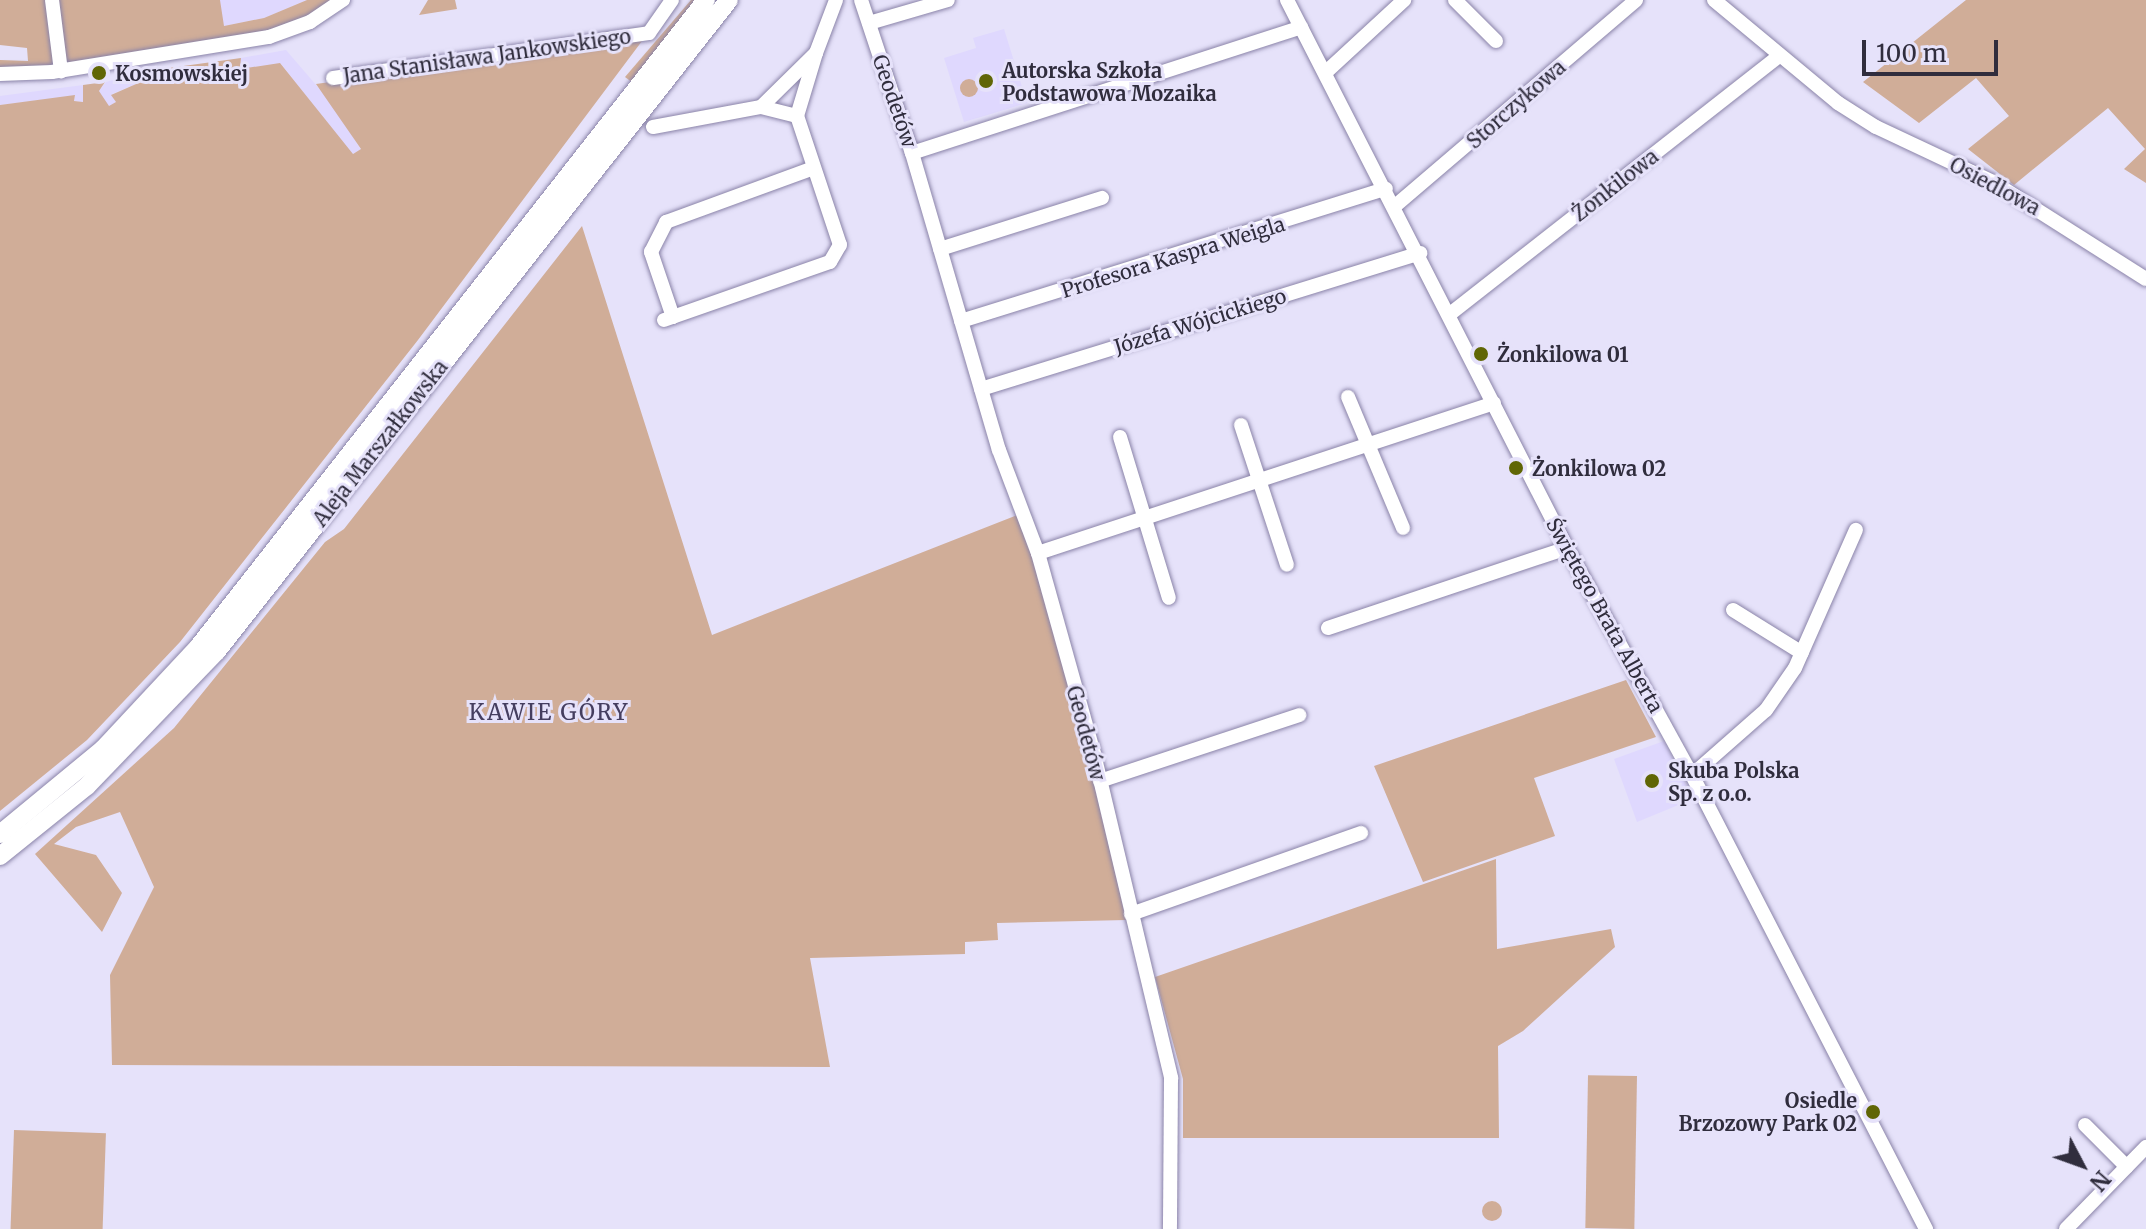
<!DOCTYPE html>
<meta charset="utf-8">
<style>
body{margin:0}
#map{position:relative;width:2146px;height:1229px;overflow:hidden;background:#e6e2fa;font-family:Merriweather,serif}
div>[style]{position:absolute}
.built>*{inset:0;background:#dfd8fe}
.green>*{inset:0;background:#d0ad98;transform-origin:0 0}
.round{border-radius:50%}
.roads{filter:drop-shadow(0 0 2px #8a83a8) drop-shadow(0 0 2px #8a83a8)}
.minor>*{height:14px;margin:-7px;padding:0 7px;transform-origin:7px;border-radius:7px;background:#fff}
.major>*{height:18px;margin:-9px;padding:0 9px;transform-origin:9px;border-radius:9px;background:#fff}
.dots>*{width:22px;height:22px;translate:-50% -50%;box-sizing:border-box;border:4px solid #e6e2fa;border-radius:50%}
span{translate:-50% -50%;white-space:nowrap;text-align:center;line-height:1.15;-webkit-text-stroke:6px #e6e2fa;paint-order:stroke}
.street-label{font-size:20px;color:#302d3d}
.poi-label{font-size:20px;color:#302d3d;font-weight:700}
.left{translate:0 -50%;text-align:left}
.right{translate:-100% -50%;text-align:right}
.neighbourhood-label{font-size:22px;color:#453e5f;letter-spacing:2px}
.north{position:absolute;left:2042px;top:1125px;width:80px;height:80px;-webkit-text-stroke:6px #e6e2fa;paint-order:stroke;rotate:131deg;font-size:22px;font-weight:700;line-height:32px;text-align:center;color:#302d3d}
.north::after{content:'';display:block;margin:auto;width:28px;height:36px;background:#302d3d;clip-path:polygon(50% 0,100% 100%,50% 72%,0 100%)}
.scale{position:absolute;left:1862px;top:40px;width:136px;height:36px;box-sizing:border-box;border:4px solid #302d3d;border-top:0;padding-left:10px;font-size:24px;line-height:28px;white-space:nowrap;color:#302d3d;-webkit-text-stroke:6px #e6e2fa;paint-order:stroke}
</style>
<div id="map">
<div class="built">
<i style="clip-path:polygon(67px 0,307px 0,264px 18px,224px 26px)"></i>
<i style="clip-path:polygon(1004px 29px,1027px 103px,964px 122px,944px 58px,976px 48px,973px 38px)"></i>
<i style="clip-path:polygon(286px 50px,335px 107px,361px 150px,352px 154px,281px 64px,239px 69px,241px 58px)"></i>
<i style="clip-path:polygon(140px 72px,143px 81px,112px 94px,116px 102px,109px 107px,103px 102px,99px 91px,106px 82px)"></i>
<i style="clip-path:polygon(83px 85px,84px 102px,74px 101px,75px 96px,0 105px,0 96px)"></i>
<i style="clip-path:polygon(1664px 741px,1693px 799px,1637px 822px,1614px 759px)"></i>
</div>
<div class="green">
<i style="clip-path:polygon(0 0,49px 0,57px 66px,0 68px,0 60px,28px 61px,27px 48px,0 45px)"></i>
<i style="clip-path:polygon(56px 0,220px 0,224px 26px,264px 18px,307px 0,334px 0,307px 18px,268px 32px,63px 66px)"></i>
<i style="clip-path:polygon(428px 0,455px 0,457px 9px,419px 15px)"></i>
<i style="clip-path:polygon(691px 0,700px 0,633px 83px,625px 77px)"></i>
<i style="clip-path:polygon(1966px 0,2146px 0,2146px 183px,2124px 169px,2145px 149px,2108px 108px,2014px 185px,1968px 149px,2009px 116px,1976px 78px,1919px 123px,1863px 82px)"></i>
<i style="clip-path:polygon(645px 37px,418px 340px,180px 642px,87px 740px,0 811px,0 105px,75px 95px,74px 101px,83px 102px,83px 85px,105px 82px,99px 91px,109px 106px,116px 102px,111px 95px,143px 81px,140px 72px,241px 58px,240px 69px,280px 63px,353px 154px,361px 149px,316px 84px)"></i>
<i class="round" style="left:960px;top:79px;width:18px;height:18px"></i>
<i style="clip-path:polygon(582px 226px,712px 635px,1020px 514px,1080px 715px,1126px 920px,997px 923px,998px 940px,965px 942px,965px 954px,810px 958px,830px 1067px,112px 1065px,110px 975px,154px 887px,120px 812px,76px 827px,54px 844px,96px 855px,122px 893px,102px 932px,35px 854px,174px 728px,325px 542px,344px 529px)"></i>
<i style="clip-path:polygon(1626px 680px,1656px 737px,1534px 778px,1555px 836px,1423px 882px,1374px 766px)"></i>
<i style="clip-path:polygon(1496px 859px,1497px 949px,1611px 929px,1615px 947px,1523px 1031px,1498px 1046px,1499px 1138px,1183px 1138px,1183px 1079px,1155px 977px)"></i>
<i style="left:1637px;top:1076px;width:153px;height:49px;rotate:91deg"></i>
<i style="left:14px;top:1130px;width:92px;height:99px;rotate:2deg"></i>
<i class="round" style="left:1482px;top:1201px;width:20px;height:20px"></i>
</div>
<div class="roads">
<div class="minor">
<i style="left:52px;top:0;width:72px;rotate:82.8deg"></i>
<i style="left:861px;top:0;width:161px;rotate:71.6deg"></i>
<i style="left:912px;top:153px;width:309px;rotate:73.7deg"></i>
<i style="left:999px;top:450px;width:110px;rotate:69.3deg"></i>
<i style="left:1038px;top:553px;width:209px;rotate:74.4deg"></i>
<i style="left:1094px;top:754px;width:333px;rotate:76.6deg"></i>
<i style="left:1171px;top:1078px;width:151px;rotate:90.4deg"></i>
<i style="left:1287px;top:0;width:615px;rotate:62.94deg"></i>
<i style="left:1567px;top:548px;width:259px;rotate:61.2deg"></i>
<i style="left:1692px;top:775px;width:511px;rotate:62.73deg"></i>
<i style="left:1455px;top:0;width:58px;rotate:45deg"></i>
<i style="left:1714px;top:0;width:161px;rotate:39.7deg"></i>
<i style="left:1838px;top:103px;width:45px;rotate:32.3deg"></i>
<i style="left:1876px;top:127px;width:129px;rotate:25.2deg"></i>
<i style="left:1993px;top:182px;width:181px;rotate:32.4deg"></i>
<i style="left:869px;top:23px;width:82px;rotate:-16.2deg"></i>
<i style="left:1325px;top:73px;width:108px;rotate:-42.7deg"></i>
<i style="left:0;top:74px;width:52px;rotate:-2.2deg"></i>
<i style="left:52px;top:72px;width:220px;rotate:-9.2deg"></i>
<i style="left:269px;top:37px;width:44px;rotate:-20.1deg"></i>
<i style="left:310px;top:22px;width:40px;rotate:-34deg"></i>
<i style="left:333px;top:78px;width:319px;rotate:-8.1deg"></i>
<i style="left:649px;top:33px;width:40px;rotate:-55.1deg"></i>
<i style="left:761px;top:107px;width:37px;rotate:14deg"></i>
<i style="left:653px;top:127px;width:110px;rotate:-10.5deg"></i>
<i style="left:761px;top:107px;width:77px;rotate:-44.5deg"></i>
<i style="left:816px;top:53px;width:57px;rotate:-69.3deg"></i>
<i style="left:912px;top:153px;width:409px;rotate:-17.9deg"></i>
<i style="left:1395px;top:206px;width:317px;rotate:-40.5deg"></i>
<i style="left:940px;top:249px;width:170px;rotate:-17.5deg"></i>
<i style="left:1450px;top:314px;width:418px;rotate:-38.1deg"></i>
<i style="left:673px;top:317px;width:69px;rotate:-108.7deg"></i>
<i style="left:651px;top:252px;width:34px;rotate:-63deg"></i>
<i style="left:666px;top:222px;width:154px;rotate:-20.1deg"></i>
<i style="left:664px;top:320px;width:176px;rotate:-19.3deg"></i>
<i style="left:830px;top:262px;width:20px;rotate:-60deg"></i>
<i style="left:840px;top:245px;width:136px;rotate:-108.4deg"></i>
<i style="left:797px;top:116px;width:66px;rotate:-73.2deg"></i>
<i style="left:961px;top:321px;width:445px;rotate:-17.3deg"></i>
<i style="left:981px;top:389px;width:460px;rotate:-17.2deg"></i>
<i style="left:1348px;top:397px;width:142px;rotate:67.2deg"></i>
<i style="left:1241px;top:425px;width:147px;rotate:71.8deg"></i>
<i style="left:1120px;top:437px;width:168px;rotate:73.1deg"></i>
<i style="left:1038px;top:553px;width:480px;rotate:-18.2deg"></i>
<i style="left:1733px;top:610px;width:81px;rotate:31.9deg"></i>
<i style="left:1328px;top:628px;width:252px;rotate:-18.5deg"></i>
<i style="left:1692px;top:775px;width:98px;rotate:-41.3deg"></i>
<i style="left:1766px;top:710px;width:51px;rotate:-55.4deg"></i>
<i style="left:1795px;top:668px;width:151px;rotate:-66.2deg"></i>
<i style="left:1100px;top:781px;width:210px;rotate:-18.3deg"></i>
<i style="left:1131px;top:914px;width:244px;rotate:-19.4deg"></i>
<i style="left:2085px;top:1125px;width:59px;rotate:45deg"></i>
<i style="left:2066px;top:1229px;width:115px;rotate:-45.7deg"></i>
</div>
<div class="major">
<i style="left:0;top:834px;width:134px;rotate:-39.5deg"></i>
<i style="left:103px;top:749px;width:141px;rotate:-47deg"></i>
<i style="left:199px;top:646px;width:821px;rotate:-51.87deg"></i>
<i style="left:0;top:856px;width:112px;rotate:-38.8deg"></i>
<i style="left:87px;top:786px;width:187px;rotate:-46.1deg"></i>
<i style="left:217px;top:651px;width:828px;rotate:-51.82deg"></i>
</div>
</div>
<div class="dots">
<i style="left:99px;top:73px;background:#606605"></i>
<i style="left:986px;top:81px;background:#606605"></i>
<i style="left:1481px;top:354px;background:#606605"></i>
<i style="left:1516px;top:468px;background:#606605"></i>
<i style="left:1652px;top:781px;background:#606605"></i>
<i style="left:1873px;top:1112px;background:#606605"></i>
</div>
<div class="street-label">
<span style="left:487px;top:56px;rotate:-8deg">Jana Stanisława Jankowskiego</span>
<span style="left:895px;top:101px;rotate:71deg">Geodetów</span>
<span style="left:1516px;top:104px;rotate:-41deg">Storczykowa</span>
<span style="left:1615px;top:185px;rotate:-38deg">Żonkilowa</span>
<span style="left:1995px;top:186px;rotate:28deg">Osiedlowa</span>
<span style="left:1173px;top:257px;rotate:-17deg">Profesora Kaspra Weigla</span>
<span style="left:1200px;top:321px;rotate:-17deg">Józefa Wójcickiego</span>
<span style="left:380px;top:443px;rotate:-52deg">Aleja Marszałkowska</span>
<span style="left:1605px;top:615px;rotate:61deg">Świętego Brata Alberta</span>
<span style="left:1086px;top:733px;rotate:75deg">Geodetów</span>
</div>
<div class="poi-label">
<span class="left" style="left:1002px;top:82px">Autorska Szkoła<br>Podstawowa Mozaika</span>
<span class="left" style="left:115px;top:73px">Kosmowskiej</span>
<span class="left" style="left:1497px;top:354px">Żonkilowa 01</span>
<span class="left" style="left:1532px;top:468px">Żonkilowa 02</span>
<span class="left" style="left:1668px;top:782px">Skuba Polska<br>Sp. z o.o.</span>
<span class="right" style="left:1857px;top:1112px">Osiedle<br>Brzozowy Park 02</span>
</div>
<div class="neighbourhood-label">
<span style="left:549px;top:713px">KAWIE GÓRY</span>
</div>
<div class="north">N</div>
<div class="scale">100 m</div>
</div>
